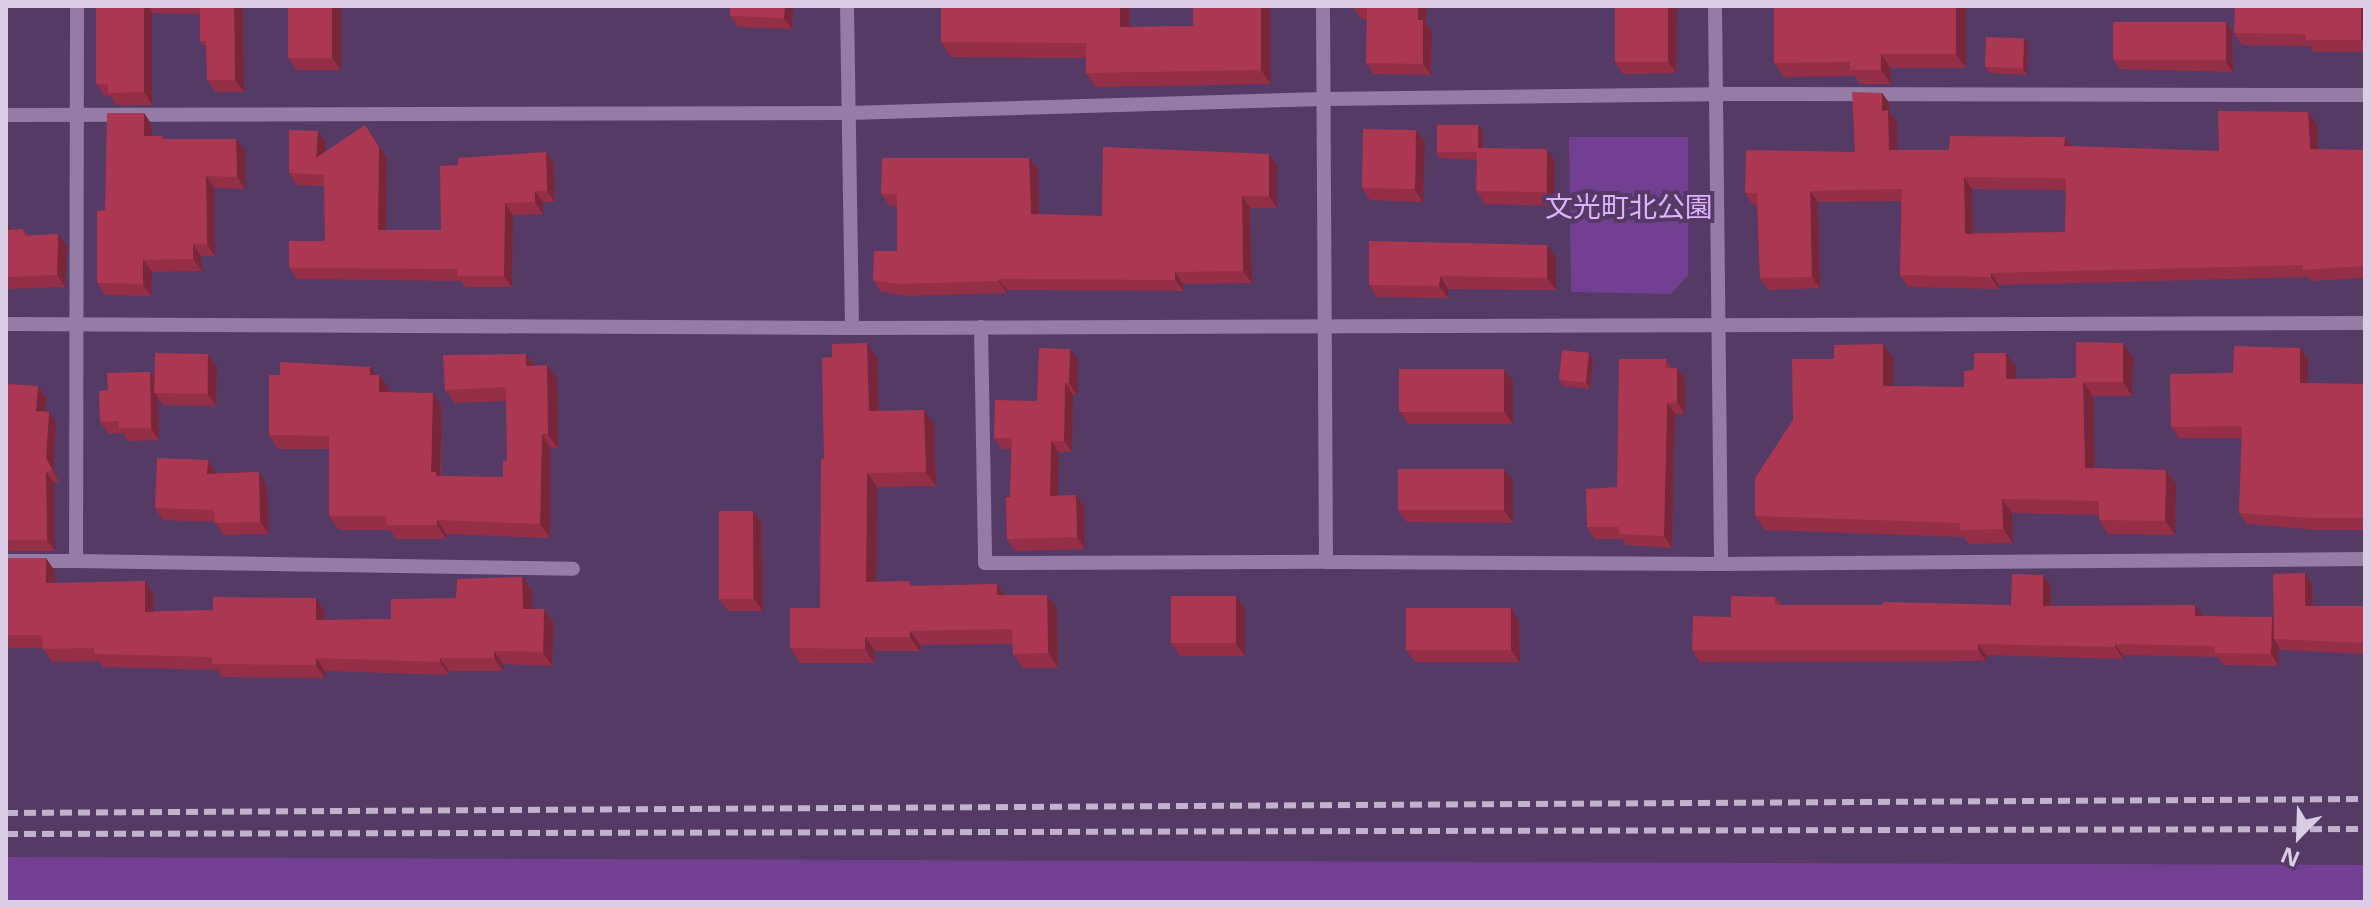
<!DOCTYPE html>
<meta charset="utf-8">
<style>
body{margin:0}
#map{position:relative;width:2371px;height:908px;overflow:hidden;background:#553a66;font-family:"Open Sans","Noto Sans JP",sans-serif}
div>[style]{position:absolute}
.green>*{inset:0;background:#733f92}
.minor>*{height:14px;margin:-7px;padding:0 7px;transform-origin:7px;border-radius:7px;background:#957ca7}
.rail>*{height:6px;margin-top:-3px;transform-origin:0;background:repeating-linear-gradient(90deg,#c3b2cf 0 12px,transparent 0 18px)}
.wall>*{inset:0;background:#942f47}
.shaded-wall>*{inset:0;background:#782639;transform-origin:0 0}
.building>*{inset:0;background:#ac3752;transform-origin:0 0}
span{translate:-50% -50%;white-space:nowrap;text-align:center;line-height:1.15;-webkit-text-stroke:8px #553a66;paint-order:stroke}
.park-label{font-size:28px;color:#deb3fc}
.frame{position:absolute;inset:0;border:8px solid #dccde7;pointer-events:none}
.north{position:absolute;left:2259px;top:796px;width:80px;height:80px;-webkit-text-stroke:6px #553a66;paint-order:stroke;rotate:203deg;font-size:22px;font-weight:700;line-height:32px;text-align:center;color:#dccde7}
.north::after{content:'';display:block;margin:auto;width:28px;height:36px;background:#dccde7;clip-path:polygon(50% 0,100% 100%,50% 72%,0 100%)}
</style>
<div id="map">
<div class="green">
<i style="clip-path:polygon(1569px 137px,1688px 137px,1688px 275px,1671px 294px,1571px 292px)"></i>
<i style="clip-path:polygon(6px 857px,2365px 865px,2365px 902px,6px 902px)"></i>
</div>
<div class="minor">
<i style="left:77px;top:6px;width:555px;rotate:90.1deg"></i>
<i style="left:76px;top:561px;width:497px;rotate:0.9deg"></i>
<i style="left:847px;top:6px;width:322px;rotate:89.1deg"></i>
<i style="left:1323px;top:6px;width:556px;rotate:89.69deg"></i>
<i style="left:1326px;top:562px;width:395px;rotate:0.3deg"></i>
<i style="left:1721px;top:564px;width:644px;rotate:-0.44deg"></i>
<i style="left:1715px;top:6px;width:558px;rotate:89.38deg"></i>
<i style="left:6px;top:115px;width:842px;rotate:-0.14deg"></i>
<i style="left:848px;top:113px;width:475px;rotate:-1.7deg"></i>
<i style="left:1323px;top:99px;width:392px;rotate:-0.7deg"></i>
<i style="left:1715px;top:94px;width:650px;rotate:0.09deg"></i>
<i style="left:6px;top:324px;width:846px;rotate:0.27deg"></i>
<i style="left:852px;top:328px;width:1513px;rotate:-0.19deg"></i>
<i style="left:981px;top:327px;width:236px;rotate:89deg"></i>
<i style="left:985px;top:563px;width:341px;rotate:-0.2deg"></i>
<i style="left:6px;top:561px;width:70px"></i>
</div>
<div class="rail">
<i style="left:6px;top:813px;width:2359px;rotate:-0.34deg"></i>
<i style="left:6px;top:834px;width:2359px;rotate:-0.12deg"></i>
</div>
<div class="wall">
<i style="clip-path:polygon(96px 6px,243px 6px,244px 92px,216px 92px,207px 80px,207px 50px,200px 41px,200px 14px,152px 13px,152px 105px,116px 105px,110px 96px,105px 96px,96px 84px)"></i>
<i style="clip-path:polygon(341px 6px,341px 70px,297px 70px,288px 58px)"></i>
<i style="clip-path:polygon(730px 6px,793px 6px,792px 29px,738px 27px,730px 16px)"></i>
<i style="clip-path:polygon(941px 6px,1130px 6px,1130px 27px,1193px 26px,1271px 6px,1271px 84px,1096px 87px,1086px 73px,1086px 58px,951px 57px,941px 42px)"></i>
<i style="clip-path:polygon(1353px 6px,1427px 6px,1426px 24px,1432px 32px,1431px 75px,1374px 74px,1366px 63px,1367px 19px,1361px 19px)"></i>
<i style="clip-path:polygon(1677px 6px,1676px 73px,1623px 74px,1615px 62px)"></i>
<i style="clip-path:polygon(1966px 6px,1966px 68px,1891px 68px,1891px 84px,1860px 84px,1854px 76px,1784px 77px,1774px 63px)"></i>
<i style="clip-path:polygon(2365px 6px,2365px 52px,2314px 52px,2310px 46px,2242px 45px,2234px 33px)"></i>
<i style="clip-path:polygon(2232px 31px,2233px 72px,2120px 69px,2114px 60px)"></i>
<i style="clip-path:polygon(2028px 44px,2027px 75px,1990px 73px,1985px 67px)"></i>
<i style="clip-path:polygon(evenodd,1882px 93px,1890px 104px,1890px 113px,1897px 122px,1897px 150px,1949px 150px,2065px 137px,2071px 146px,2219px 151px,2308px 112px,2317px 124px,2318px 149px,2365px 150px,2365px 278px,2311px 281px,2308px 277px,1999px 285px,1999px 289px,1908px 287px,1900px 275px,1901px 201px,1818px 202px,1820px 288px,1768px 290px,1760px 278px,1757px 205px,1753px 205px,1745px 193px,1855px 152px,1882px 93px,1972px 189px,2066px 190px,2065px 232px,1973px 233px,1972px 189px)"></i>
<i style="clip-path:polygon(144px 113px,152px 125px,152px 136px,162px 136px,164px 139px,245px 151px,245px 189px,214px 188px,215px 256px,201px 256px,202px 271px,152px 272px,151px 296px,105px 295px,97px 283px,105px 210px)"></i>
<i style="clip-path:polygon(1483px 131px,1483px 148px,1555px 161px,1555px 206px,1485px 204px,1476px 191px,1477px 160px,1440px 158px,1435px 152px)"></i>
<i style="clip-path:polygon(326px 142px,325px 152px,387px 158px,386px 230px,441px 230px,458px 165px,546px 152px,554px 164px,555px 202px,543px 202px,543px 214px,513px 215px,512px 287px,465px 287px,461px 281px,297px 279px,289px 268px,325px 241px,324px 186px,297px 185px,289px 173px)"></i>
<i style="clip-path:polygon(1425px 142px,1423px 202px,1370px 200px,1362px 188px)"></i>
<i style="clip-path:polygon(1269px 154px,1277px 165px,1277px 208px,1250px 208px,1252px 283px,1183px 284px,1184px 291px,1007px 290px,1007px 293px,906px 296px,881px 292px,873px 280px,897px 251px,897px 206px,890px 206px,881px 194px,1038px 169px,1039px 214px,1102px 216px)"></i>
<i style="clip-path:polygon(6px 221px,11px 230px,23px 229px,28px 236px,58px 234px,67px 246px,65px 287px,6px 289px)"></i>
<i style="clip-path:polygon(1547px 245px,1556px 257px,1556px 290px,1448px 289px,1448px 298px,1377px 297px,1369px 285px)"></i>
<i style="clip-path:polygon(1883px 344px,1893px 358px,1893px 386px,1964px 387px,2016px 367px,2016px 379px,2076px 378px,2133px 357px,2132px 396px,2093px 396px,2095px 468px,2166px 470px,2176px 484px,2175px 535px,2108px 534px,2099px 520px,2099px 515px,2012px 513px,2013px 543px,1969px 544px,1964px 537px,1765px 530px,1755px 516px,1793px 420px,1834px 359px)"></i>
<i style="clip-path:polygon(1589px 353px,1593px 359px,1590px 389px,1563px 386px,1559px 380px)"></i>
<i style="clip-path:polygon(526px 354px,534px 366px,557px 379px,558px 448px,551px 448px,550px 538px,446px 534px,446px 539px,396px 539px,390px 530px,339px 530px,329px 516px,329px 449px,278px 449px,269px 435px,280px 375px,379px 375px,389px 388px,389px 392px,433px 393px,442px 407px,441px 476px,503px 477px,507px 461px,506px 401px,455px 403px,445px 390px)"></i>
<i style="clip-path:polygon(877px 358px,879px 411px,934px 425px,936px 486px,877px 487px,876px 582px,909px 581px,912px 586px,997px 584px,1004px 595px,1047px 595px,1057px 609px,1058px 668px,1023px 668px,1013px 654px,1013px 644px,920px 645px,920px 651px,875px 651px,875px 663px,800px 663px,790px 648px,820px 608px,824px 459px)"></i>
<i style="clip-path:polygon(1666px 359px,1672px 368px,1677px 368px,1685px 379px,1685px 414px,1675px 414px,1672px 548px,1627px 545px,1622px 539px,1595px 539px,1587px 527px,1617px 487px)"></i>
<i style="clip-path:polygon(2308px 359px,2308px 383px,2365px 384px,2365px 530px,2318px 530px,2247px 524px,2239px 513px,2242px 438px,2179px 438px,2171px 427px,2233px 373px)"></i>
<i style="clip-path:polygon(1078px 360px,1077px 395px,1073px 395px,1072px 452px,1059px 452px,1058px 496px,1076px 495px,1084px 507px,1085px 549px,1015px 551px,1007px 539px,1010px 497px,1011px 449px,1002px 449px,994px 438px,1037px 401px)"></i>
<i style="clip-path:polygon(217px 367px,216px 406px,163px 405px,158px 398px,159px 440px,128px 441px,123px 433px,109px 434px,100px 422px,108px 390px,150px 372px,155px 379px)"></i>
<i style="clip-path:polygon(1513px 381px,1513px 424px,1408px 424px,1400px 412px)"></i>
<i style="clip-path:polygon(6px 384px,38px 386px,46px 397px,45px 412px,56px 423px,54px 469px,59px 481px,54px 483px,55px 551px,9px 551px,6px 547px)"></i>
<i style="clip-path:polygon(208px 460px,216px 473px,259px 472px,267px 485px,269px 534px,223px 535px,215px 522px,163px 520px,155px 508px)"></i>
<i style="clip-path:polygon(1513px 481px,1513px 523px,1407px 522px,1398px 510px)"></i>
<i style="clip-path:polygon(762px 523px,763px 611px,728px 611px,719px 599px)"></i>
<i style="clip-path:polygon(6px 558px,55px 571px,55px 583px,154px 595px,154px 611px,213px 610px,316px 598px,325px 612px,325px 620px,391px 619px,522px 577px,532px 590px,532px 609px,544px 609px,554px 623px,552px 666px,503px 664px,503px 671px,449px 671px,449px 675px,325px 671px,325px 678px,222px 677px,217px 670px,103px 667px,99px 661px,52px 662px,43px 648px,9px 648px,6px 644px)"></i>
<i style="clip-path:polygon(2312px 584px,2313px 606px,2365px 606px,2365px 654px,2282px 650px,2279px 647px,2279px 666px,2223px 665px,2218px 657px,2123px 655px,2123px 659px,1986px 655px,1986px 661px,1700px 662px,1692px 650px,1731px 617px,1775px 597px,1781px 605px,2011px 605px,2051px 586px,2051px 606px,2274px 620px)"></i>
<i style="clip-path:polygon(1236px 596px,1245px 608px,1245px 656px,1180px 656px,1171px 643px)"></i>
<i style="clip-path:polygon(1519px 621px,1520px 662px,1415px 662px,1406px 650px)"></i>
</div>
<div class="shaded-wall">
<i style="clip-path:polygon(144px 6px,148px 6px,152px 13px,152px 105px,144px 92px)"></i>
<i style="clip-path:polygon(234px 6px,243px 6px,244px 92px,235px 80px)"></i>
<i style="clip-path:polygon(332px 6px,341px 6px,341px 70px,332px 58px)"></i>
<i style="clip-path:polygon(785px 6px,793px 6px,792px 29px,784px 18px)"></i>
<i style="clip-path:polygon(1120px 6px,1130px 6px,1130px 41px,1120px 27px)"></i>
<i style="clip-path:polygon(1261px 6px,1271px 6px,1271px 84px,1261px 70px)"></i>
<i style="clip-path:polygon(1418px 6px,1427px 6px,1426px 24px,1432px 32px,1431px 75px,1423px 64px,1418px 20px)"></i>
<i style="clip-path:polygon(1668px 6px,1677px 6px,1676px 73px,1668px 61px)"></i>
<i style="clip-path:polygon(1956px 6px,1966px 6px,1966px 68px,1956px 54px)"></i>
<i style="left:2361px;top:6px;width:4px;height:34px"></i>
<i style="clip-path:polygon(2226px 22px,2232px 31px,2233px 72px,2226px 62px)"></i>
<i style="clip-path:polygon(2024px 38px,2028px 44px,2027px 75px,2023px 68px)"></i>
<i style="clip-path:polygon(1881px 54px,1891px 68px,1891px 84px,1881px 70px)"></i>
<i style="clip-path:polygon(1882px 93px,1890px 104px,1890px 113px,1897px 122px,1897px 162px,1889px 150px,1882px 111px)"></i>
<i style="clip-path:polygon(2308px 112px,2317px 124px,2318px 161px,2310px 149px)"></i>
<i style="clip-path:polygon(144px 113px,152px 125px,152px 147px,144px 136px)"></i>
<i style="clip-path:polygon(365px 125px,387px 158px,386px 242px,378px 230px)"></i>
<i style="clip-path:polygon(1478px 125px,1483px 131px,1482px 161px,1478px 154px)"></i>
<i style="clip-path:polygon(1416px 130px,1425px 142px,1423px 202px,1415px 190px)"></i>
<i style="clip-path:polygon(318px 131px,326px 142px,324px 169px,316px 158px)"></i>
<i style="clip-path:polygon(2065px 137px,2073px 149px,2064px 146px)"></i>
<i style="clip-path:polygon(236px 139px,245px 151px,245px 189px,237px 177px)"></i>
<i style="clip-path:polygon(1547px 149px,1555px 161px,1555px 206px,1547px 193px)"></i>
<i style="clip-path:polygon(546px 152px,554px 164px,555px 202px,547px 191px)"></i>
<i style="clip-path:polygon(1269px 154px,1277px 165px,1277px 208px,1269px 196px)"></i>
<i style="clip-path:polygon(1029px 158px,1038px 169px,1039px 226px,1031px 214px)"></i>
<i style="clip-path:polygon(206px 176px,214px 188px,215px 256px,207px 244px)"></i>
<i style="clip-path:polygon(1964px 177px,1972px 189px,1973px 245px,1965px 234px)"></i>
<i style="clip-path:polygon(535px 191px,543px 202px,543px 214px,535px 202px)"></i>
<i style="clip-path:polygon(1810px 191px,1818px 202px,1820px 288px,1812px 277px)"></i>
<i style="clip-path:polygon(1242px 196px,1250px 208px,1252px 283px,1243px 271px)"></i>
<i style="clip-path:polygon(505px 203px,513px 215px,512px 287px,504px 276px)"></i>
<i style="clip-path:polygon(6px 221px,11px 229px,12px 242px,6px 234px)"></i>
<i style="clip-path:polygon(58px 234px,67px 246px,65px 287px,57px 275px)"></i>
<i style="clip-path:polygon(193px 244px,201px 256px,202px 271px,193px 259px)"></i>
<i style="clip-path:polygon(1547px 245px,1556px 257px,1556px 290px,1547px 278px)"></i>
<i style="clip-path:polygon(143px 260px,152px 272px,151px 296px,143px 284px)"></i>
<i style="clip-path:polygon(1175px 272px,1183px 284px,1184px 291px,1175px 280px)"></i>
<i style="clip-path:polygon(1991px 273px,1999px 285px,1999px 289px,1991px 277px)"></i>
<i style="clip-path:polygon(1440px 276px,1448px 289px,1448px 298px,1439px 286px)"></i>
<i style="clip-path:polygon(999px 279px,1007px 290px,1007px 293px,999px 281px)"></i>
<i style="clip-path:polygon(867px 343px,877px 358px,879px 425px,869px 411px)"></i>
<i style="clip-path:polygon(2123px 343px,2133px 357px,2132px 396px,2123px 382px)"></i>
<i style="clip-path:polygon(1883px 344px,1893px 358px,1893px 400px,1883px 386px)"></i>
<i style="clip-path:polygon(2300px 348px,2308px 359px,2308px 395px,2300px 383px)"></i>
<i style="clip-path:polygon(1070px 349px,1078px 360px,1077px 395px,1069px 383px)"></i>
<i style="clip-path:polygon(1589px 353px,1593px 359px,1590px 389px,1586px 382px)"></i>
<i style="clip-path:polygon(2006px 353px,2016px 367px,2016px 393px,2006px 379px)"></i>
<i style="clip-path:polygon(208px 354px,217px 367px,216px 406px,208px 394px)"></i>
<i style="clip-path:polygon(526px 354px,536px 368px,526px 366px)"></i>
<i style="clip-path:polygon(547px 365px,557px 379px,558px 448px,548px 434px)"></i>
<i style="clip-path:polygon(370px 367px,379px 380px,379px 375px,389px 388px,389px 406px,379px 392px,370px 375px)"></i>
<i style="clip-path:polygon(1677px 368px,1685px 379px,1685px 414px,1677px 402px)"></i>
<i style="clip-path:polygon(1504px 369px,1513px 381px,1513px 424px,1504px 411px)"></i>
<i style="clip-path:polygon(150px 372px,158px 384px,155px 393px,158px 398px,159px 440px,151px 428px)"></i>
<i style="clip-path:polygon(2083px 382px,2093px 396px,2095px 482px,2085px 468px)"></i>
<i style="clip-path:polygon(1065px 383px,1073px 395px,1072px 452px,1064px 441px)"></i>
<i style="clip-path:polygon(38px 386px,46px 397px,44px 422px,36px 411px)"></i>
<i style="clip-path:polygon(433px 393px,442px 407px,440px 478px,431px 472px)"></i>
<i style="clip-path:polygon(1667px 403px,1675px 414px,1672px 548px,1664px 536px)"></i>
<i style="clip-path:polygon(924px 410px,934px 425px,936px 486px,926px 472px)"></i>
<i style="clip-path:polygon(49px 412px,56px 423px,54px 469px,59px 481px,46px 458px)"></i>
<i style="clip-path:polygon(542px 434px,551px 448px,550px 538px,540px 524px)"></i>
<i style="clip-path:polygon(1051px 441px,1059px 452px,1058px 507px,1050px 496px)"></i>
<i style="clip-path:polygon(208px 460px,216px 473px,216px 486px,207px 474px)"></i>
<i style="clip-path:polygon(1504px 469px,1513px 481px,1513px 523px,1504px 510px)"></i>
<i style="clip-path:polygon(2166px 470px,2176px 484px,2175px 535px,2165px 521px)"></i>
<i style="clip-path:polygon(46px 472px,54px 483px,55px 551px,47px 540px)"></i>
<i style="clip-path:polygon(259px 472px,267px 485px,269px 534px,260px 522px)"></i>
<i style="clip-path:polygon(867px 473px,877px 487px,876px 596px,866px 582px)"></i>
<i style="clip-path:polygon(1076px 495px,1084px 507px,1085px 549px,1077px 537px)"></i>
<i style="clip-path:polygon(2002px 499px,2012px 513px,2013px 543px,2003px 529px)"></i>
<i style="clip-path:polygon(753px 511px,762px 523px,763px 611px,754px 599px)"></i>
<i style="clip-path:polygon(437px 520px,446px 534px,446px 539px,437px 525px)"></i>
<i style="clip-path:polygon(46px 558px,55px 571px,56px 596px,46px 583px)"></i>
<i style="clip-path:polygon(2305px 573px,2312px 584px,2313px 617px,2305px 606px)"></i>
<i style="clip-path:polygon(2043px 575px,2051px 586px,2051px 617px,2043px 606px)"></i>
<i style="clip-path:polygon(522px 577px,532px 590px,533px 622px,523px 609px)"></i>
<i style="clip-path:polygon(145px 581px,154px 595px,154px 625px,145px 612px)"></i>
<i style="clip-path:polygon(997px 584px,1007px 599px,997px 595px)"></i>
<i style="clip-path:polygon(1047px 595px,1057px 609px,1058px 668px,1048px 653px)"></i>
<i style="clip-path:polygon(1236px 596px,1245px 608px,1245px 656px,1236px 644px)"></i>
<i style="clip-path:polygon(316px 598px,325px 612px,325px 633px,316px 620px)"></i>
<i style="clip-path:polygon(2195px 605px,2203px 616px,2195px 616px)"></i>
<i style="clip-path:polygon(1511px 608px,1519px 621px,1520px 662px,1511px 650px)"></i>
<i style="clip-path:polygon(544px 609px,554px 623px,552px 666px,543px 652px)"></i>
<i style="clip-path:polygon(2272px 617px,2280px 628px,2274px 639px,2279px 647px,2279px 666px,2271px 654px)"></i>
<i style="clip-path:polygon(910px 631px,920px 645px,920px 651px,910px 637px)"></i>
<i style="clip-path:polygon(865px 637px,875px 651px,875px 663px,865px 649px)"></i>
<i style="clip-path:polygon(1978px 644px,1986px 655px,1986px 661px,1978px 650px)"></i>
<i style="clip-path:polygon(2115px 644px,2123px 655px,2123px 659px,2115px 647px)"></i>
<i style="clip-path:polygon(494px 651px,503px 664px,503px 671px,494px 658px)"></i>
<i style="clip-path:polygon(316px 658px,325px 671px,325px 678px,316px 665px)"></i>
<i style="clip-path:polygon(440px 658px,449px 671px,449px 675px,440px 662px)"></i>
</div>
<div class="building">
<i style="clip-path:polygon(96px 6px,144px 6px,144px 92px,108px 93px,108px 84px,96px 84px)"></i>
<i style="clip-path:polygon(200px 6px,234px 6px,235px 80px,207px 80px,206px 41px,200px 41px)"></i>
<i style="left:288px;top:6px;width:44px;height:52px"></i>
<i style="clip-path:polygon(730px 6px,785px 6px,784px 18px,730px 16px)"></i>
<i style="clip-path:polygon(941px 6px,1120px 6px,1120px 27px,1193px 26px,1193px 6px,1261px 6px,1261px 70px,1086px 73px,1086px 43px,941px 42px)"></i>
<i style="clip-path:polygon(1353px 6px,1418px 6px,1418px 20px,1423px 20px,1423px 64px,1366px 63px,1367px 7px,1353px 7px)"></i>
<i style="left:1615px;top:6px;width:53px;height:56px"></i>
<i style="clip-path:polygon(1774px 6px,1956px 6px,1956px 54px,1881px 54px,1881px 70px,1850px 70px,1850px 62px,1774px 63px)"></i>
<i style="clip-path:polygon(2235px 6px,2361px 6px,2361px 40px,2306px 40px,2306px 34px,2234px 33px)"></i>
<i style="left:2113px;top:22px;width:113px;height:38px"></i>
<i style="left:1986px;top:37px;width:38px;height:30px;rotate:2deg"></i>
<i style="clip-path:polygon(evenodd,1852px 92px,1882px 93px,1882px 111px,1888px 110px,1889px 150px,1949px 150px,1950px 136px,2065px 137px,2064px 146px,2219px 151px,2218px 111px,2308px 112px,2310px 149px,2365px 150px,2365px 266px,2303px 270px,2303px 265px,1991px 273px,1991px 277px,1900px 275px,1902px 189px,1810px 191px,1812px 277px,1760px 278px,1757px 193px,1745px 193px,1746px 150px,1855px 152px,1852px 92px,1964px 177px,2066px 178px,2065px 232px,1965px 234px,1964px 177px)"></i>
<i style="clip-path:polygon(107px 113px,144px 113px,144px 136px,162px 136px,162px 139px,236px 139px,237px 177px,206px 176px,207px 244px,193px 244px,193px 259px,143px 260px,143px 284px,97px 283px,97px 211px,105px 210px)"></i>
<i style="clip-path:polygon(365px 125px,379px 147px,378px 230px,441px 230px,440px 166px,458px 165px,458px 158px,546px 152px,547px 191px,535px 191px,535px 202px,505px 203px,504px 276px,457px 276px,457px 269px,289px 268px,289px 241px,325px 241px,324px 175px,289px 173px,289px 130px,318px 131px,316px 158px)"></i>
<i style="left:1437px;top:125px;width:41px;height:27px"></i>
<i style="left:1363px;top:129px;width:53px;height:59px;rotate:1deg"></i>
<i style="clip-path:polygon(1103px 147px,1269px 154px,1269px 196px,1242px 196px,1243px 271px,1175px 272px,1175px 280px,999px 279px,999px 281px,897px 284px,873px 280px,874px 251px,897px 251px,897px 194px,881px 194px,882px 158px,1029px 158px,1031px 214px,1102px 216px)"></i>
<i style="left:1477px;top:148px;width:70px;height:43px;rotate:1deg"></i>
<i style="clip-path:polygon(23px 229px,24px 236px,58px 234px,57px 275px,6px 277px,6px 230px)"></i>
<i style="clip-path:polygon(1369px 241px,1547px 245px,1547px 278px,1440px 276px,1439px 286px,1369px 285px)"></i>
<i style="clip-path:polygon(2076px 342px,2123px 343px,2123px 382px,2083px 382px,2085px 468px,2166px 470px,2165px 521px,2099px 520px,2099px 501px,2002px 499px,2003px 529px,1960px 530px,1960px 523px,1755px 516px,1755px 478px,1793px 420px,1792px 359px,1834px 359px,1834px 345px,1883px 344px,1883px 386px,1964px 387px,1964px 371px,1974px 370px,1974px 353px,2006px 353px,2006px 379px,2076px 378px)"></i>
<i style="clip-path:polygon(867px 343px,869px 411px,924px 410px,926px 472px,867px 473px,866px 582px,909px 581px,909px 586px,997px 584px,997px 595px,1047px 595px,1048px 653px,1013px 654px,1012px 629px,910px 631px,910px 637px,865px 637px,865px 649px,790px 648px,790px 608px,820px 608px,821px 459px,824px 459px,822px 358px,832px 357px,832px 344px)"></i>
<i style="clip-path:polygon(2234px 346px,2300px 348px,2300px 383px,2365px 384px,2365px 518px,2310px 518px,2239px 513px,2242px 426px,2171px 427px,2170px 374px,2233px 373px)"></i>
<i style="clip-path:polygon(1039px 348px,1070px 349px,1069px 383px,1065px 383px,1064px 441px,1051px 441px,1050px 496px,1076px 495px,1077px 537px,1007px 539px,1006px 497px,1010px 497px,1012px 438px,994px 438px,995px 400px,1037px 401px)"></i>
<i style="left:1562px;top:350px;width:27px;height:30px;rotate:6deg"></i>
<i style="left:155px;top:353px;width:53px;height:40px;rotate:1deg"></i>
<i style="clip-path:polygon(526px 354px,526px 366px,547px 365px,548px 434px,542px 434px,540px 524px,437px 520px,437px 525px,387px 525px,386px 516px,329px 516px,329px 436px,269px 435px,269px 375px,280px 375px,280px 362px,370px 367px,370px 375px,379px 375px,379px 392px,433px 393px,431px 472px,436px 472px,436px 476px,503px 477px,503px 461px,507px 461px,506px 387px,445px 390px,443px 355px)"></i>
<i style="clip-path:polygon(1619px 359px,1666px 359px,1666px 368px,1677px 368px,1677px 402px,1667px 403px,1664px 536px,1619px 534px,1619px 527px,1587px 527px,1586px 489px,1617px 487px)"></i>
<i style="left:1399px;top:369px;width:105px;height:43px"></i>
<i style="clip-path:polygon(150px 372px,151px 428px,119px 428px,119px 421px,100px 422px,99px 391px,108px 390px,107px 373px)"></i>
<i style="clip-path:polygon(6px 384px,38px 386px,36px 411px,49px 412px,46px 458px,52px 470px,46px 472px,47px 540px,6px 540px)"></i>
<i style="clip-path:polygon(157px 458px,208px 460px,207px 474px,259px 472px,260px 522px,215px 523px,214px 510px,155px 508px)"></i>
<i style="left:1398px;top:469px;width:106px;height:41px"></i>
<i style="left:719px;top:511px;width:34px;height:88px"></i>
<i style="clip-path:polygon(6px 558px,46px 558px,46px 583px,145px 581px,145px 612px,213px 610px,213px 597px,316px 598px,316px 620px,391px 619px,391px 599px,456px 598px,457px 579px,522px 577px,523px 609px,544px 609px,543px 652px,494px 651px,494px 658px,440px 658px,440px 662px,316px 658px,316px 665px,212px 664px,212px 657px,94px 654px,94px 648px,43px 649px,42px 635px,6px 635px)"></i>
<i style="clip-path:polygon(2305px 573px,2305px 606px,2365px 606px,2365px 643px,2274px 639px,2273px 574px)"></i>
<i style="clip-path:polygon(2012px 574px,2043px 575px,2043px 606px,2195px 605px,2195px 616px,2272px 617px,2271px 654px,2215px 653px,2215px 646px,2115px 644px,2115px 647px,1978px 644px,1978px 650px,1692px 650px,1693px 616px,1731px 617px,1731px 596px,1775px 597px,1775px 605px,1883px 605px,1883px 602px,2011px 605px)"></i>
<i style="left:1171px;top:596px;width:65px;height:47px"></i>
<i style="left:1511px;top:608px;width:42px;height:105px;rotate:90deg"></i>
</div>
<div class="park-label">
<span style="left:1629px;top:206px">文光町北公園</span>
</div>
<div class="frame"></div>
<div class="north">N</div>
</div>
